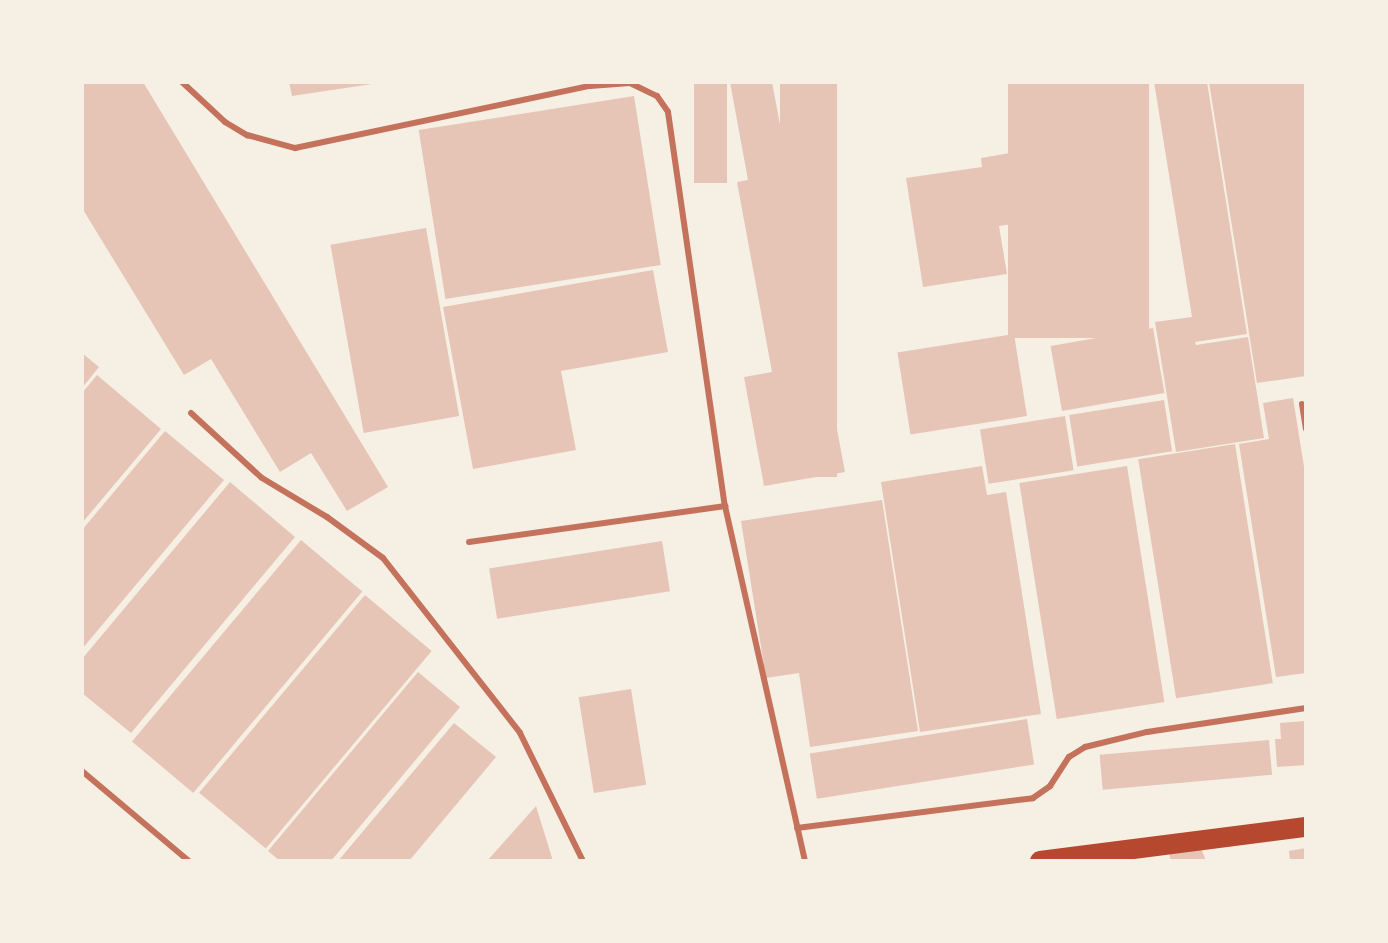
<!DOCTYPE html>
<style>
body{margin:0}
#map{position:relative;width:1388px;height:943px;overflow:hidden;background:#f6efe4;font-family:Roboto,sans-serif}
div>[style]{position:absolute}
.building>*{inset:0;background:#e6c5b7;transform-origin:0 0}
.service>*{height:6px;margin:-3px;padding:0 3px;transform-origin:3px;border-radius:3px;background:#c5725c}
.primary>*{height:20px;margin:-10px;padding:0 10px;transform-origin:10px;border-radius:10px;background:#b5482f}
span{translate:-50% -50%;white-space:nowrap;text-align:center;line-height:1.15;-webkit-text-stroke:7px #f6efe4;paint-order:stroke}
.frame{position:absolute;inset:0;border:84px solid #f6efe4;pointer-events:none}
</style>
<div id="map">
<div class="building">
<i style="clip-path:polygon(82px 82px,143px 82px,388px 487px,347px 511px,311px 453px,280px 472px,211px 359px,184px 375px,82px 208px)"></i>
<i style="clip-path:polygon(289px 82px,372px 82px,372px 84px,292px 96px)"></i>
<i style="left:694px;top:82px;width:33px;height:101px"></i>
<i style="clip-path:polygon(730px 82px,772px 82px,845px 472px,764px 486px,744px 377px,772px 372px,737px 182px,748px 180px)"></i>
<i style="left:780px;top:82px;width:57px;height:395px"></i>
<i style="left:1008px;top:82px;width:141px;height:256px"></i>
<i style="clip-path:polygon(1154px 82px,1207px 82px,1247px 334px,1195px 342px,1196px 345px,1248px 337px,1264px 438px,1176px 452px,1155px 322px,1192px 317px)"></i>
<i style="clip-path:polygon(1209px 82px,1306px 82px,1306px 376px,1257px 383px)"></i>
<i style="left:634px;top:96px;width:171px;height:218px;rotate:81deg"></i>
<i style="clip-path:polygon(1016px 152px,1027px 222px,999px 226px,1007px 274px,923px 287px,906px 178px,982px 167px,981px 158px)"></i>
<i style="left:426px;top:228px;width:191px;height:97px;rotate:80deg"></i>
<i style="clip-path:polygon(653px 270px,668px 352px,561px 371px,576px 450px,473px 469px,443px 307px)"></i>
<i style="left:1153px;top:328px;width:66px;height:104px;rotate:80deg"></i>
<i style="left:1014px;top:334px;width:83px;height:118px;rotate:81deg"></i>
<i style="clip-path:polygon(82px 353px,99px 367px,82px 388px)"></i>
<i style="clip-path:polygon(97px 375px,161px 429px,82px 523px,82px 393px)"></i>
<i style="clip-path:polygon(1293px 398px,1306px 479px,1306px 673px,1276px 677px,1239px 444px,1269px 439px,1263px 403px)"></i>
<i style="left:1164px;top:400px;width:52px;height:96px;rotate:81deg"></i>
<i style="left:1065px;top:416px;width:55px;height:86px;rotate:81deg"></i>
<i style="clip-path:polygon(165px 431px,224px 480px,82px 649px,82px 530px)"></i>
<i style="left:1235px;top:444px;width:242px;height:98px;rotate:81deg"></i>
<i style="clip-path:polygon(982px 466px,987px 495px,1006px 492px,1041px 714px,920px 732px,881px 482px)"></i>
<i style="left:1127px;top:466px;width:239px;height:109px;rotate:81deg"></i>
<i style="clip-path:polygon(230px 482px,295px 537px,131px 733px,82px 693px,82px 659px)"></i>
<i style="clip-path:polygon(882px 500px,918px 731px,810px 747px,799px 673px,766px 678px,741px 521px)"></i>
<i style="left:301px;top:540px;width:80px;height:263px;rotate:40deg"></i>
<i style="left:662px;top:541px;width:51px;height:175px;rotate:81deg"></i>
<i style="left:365px;top:595px;width:87px;height:258px;rotate:40deg"></i>
<i style="clip-path:polygon(418px 672px,460px 707px,331px 861px,280px 861px,268px 851px)"></i>
<i style="left:631px;top:689px;width:97px;height:53px;rotate:81deg"></i>
<i style="left:1027px;top:719px;width:46px;height:220px;rotate:81deg"></i>
<i style="clip-path:polygon(1305px 721px,1306px 765px,1277px 767px,1275px 739px,1281px 739px,1280px 723px)"></i>
<i style="clip-path:polygon(454px 723px,496px 757px,409px 861px,338px 861px)"></i>
<i style="left:1269px;top:740px;width:35px;height:170px;rotate:85deg"></i>
<i style="clip-path:polygon(536px 806px,553px 861px,487px 861px)"></i>
<i style="clip-path:polygon(1199px 843px,1206px 861px,1171px 861px,1169px 854px)"></i>
<i style="clip-path:polygon(1306px 848px,1306px 861px,1290px 861px,1289px 851px)"></i>
</div>
<div class="service">
<i style="left:182px;top:82px;width:59px;rotate:42.9deg"></i>
<i style="left:225px;top:122px;width:26px;rotate:31deg"></i>
<i style="left:247px;top:135px;width:50px;rotate:15.2deg"></i>
<i style="left:295px;top:148px;width:301px;rotate:-11.9deg"></i>
<i style="left:590px;top:86px;width:40px;rotate:-4.3deg"></i>
<i style="left:630px;top:83px;width:30px;rotate:26deg"></i>
<i style="left:657px;top:96px;width:19px;rotate:55deg"></i>
<i style="left:668px;top:112px;width:398px;rotate:81.8deg"></i>
<i style="left:725px;top:506px;width:364px;rotate:77.3deg"></i>
<i style="left:1302px;top:404px;width:25px;rotate:81deg"></i>
<i style="left:191px;top:413px;width:96px;rotate:42.5deg"></i>
<i style="left:262px;top:478px;width:76px;rotate:31deg"></i>
<i style="left:327px;top:517px;width:69px;rotate:36.2deg"></i>
<i style="left:383px;top:558px;width:222px;rotate:51.9deg"></i>
<i style="left:520px;top:733px;width:143px;rotate:63.8deg"></i>
<i style="left:469px;top:542px;width:259px;rotate:-8deg"></i>
<i style="left:82px;top:771px;width:140px;rotate:40.1deg"></i>
<i style="left:797px;top:828px;width:238px;rotate:-7.2deg"></i>
<i style="left:1033px;top:798px;width:21px;rotate:-35deg"></i>
<i style="left:1050px;top:786px;width:35px;rotate:-57deg"></i>
<i style="left:1069px;top:757px;width:19px;rotate:-32deg"></i>
<i style="left:1085px;top:747px;width:64px;rotate:-13.6deg"></i>
<i style="left:1147px;top:732px;width:161px;rotate:-8.6deg"></i>
</div>
<div class="primary">
<i style="left:1040px;top:861px;width:268px;rotate:-7.3deg"></i>
</div>
<div class="frame"></div>
</div>
